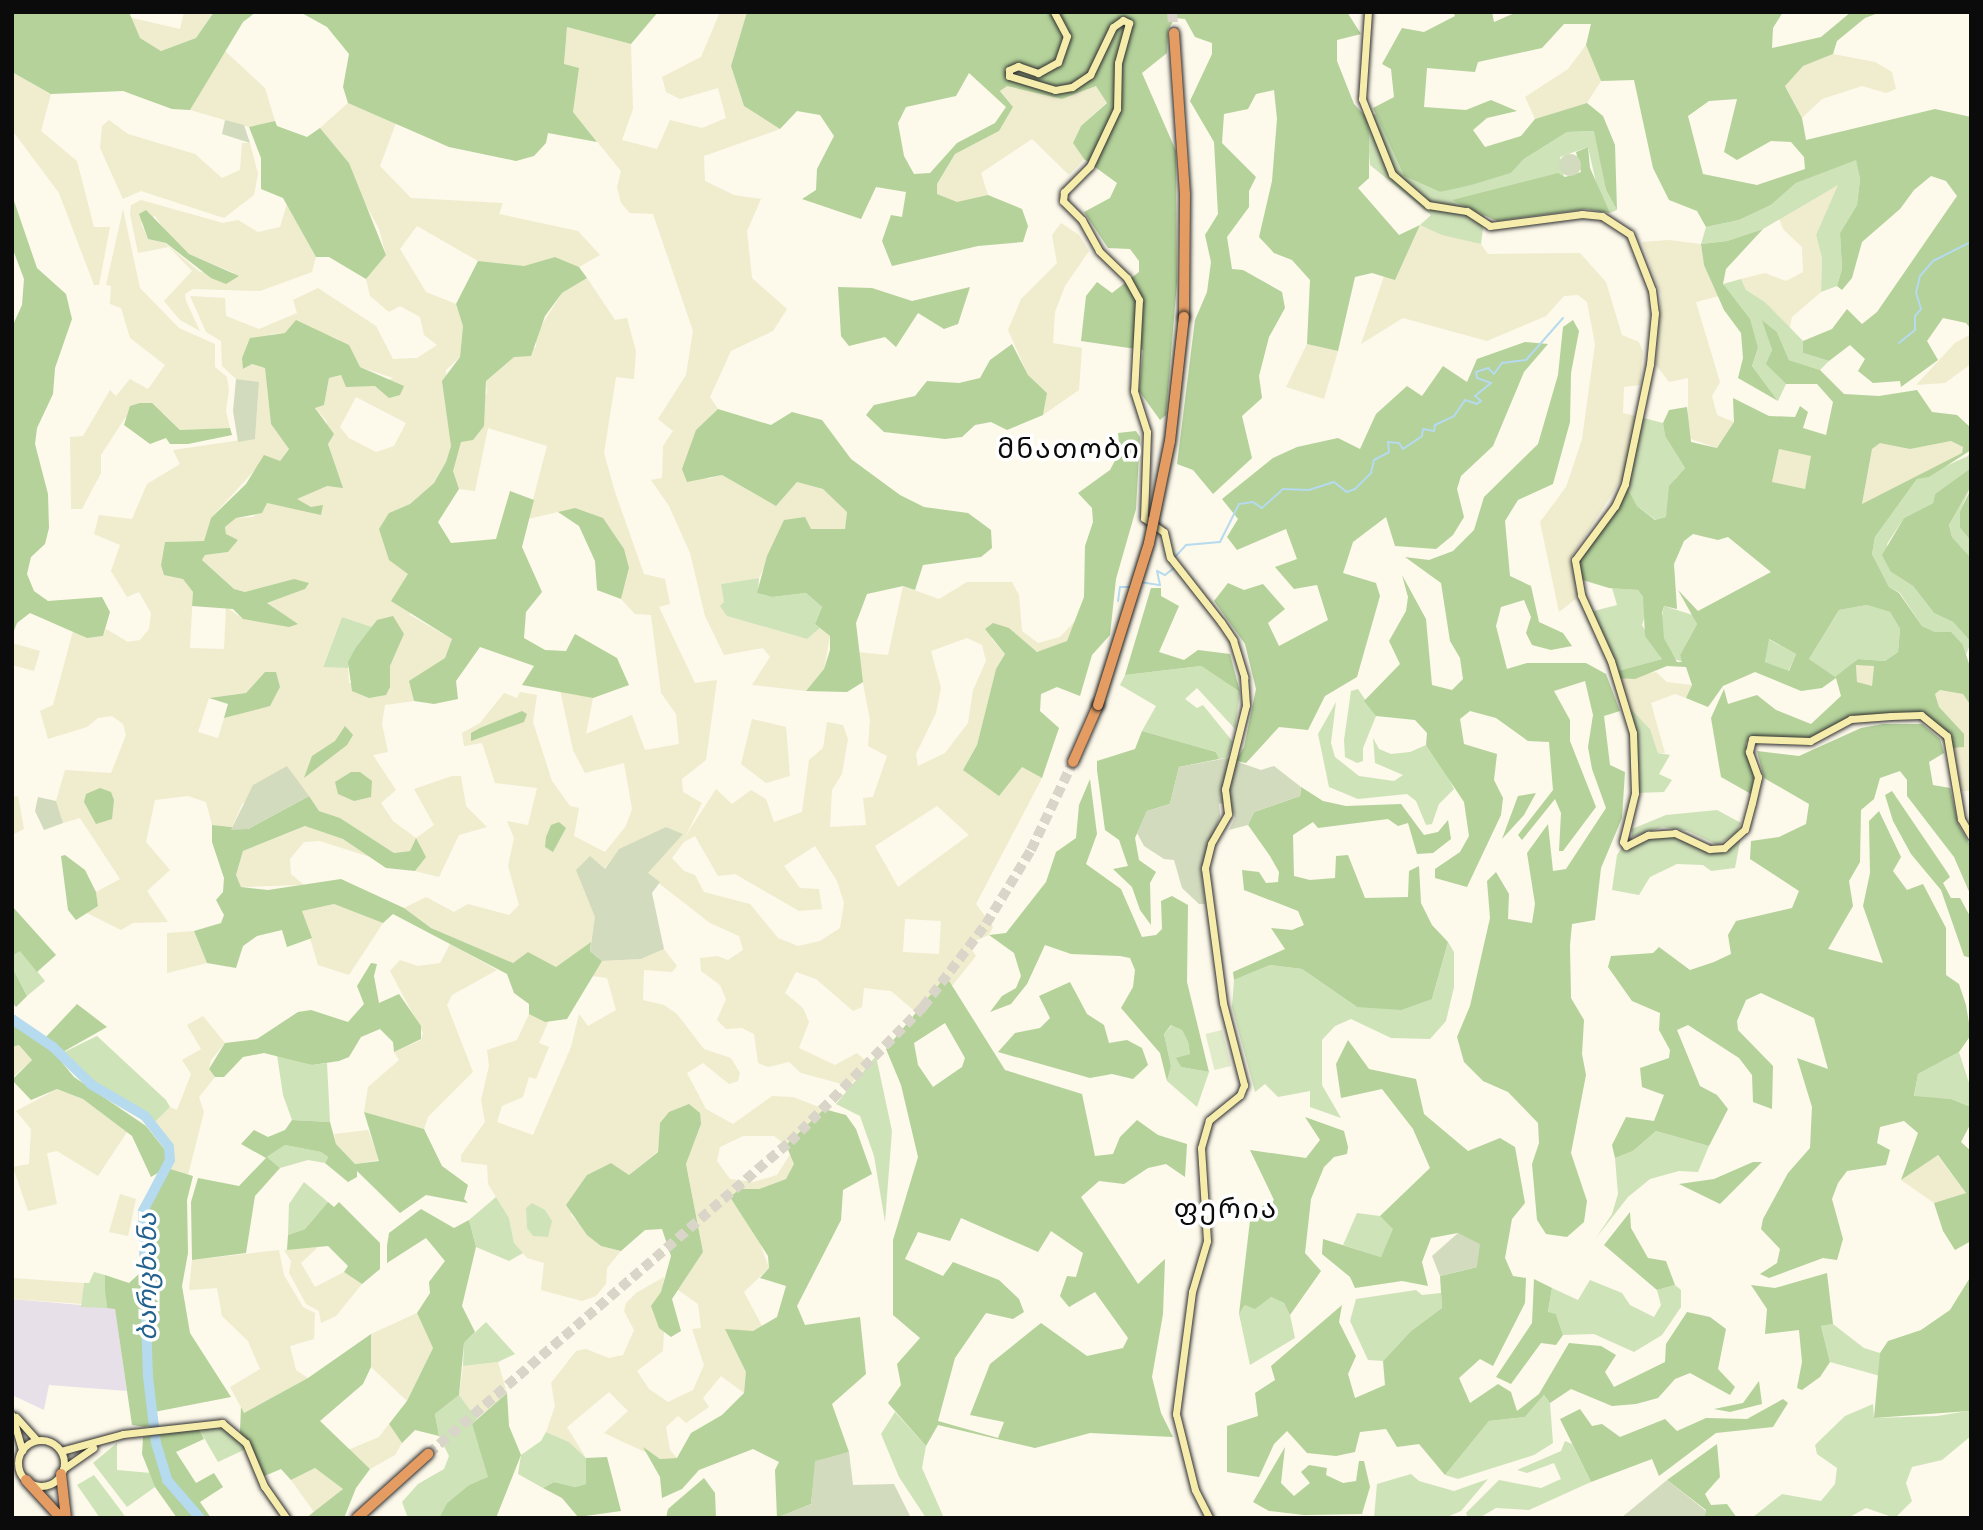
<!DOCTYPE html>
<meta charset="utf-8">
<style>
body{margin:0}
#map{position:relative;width:1983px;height:1530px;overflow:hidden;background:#fdf9eb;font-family:"Times New Roman","Noto Sans Georgian",serif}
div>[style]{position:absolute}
.industrial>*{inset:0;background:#e8e0e9}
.farmland>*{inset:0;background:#f0ecce;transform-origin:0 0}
.green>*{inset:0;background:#cfe3b9}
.forest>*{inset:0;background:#b4d29a}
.cemetery>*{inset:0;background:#d3dbbf}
.round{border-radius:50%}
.pitch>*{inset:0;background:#e0ebca;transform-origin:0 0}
.stream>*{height:2px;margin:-1px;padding:0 1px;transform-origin:1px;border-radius:1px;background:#b6daee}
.river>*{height:10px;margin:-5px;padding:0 5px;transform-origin:5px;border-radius:5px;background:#b6daee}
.highway-tunnel>*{height:10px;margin-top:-5px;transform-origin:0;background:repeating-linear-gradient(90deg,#d9d5c9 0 10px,transparent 0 15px)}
.roads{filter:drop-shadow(0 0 2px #2d2d2d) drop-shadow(0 0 2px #2d2d2d)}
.secondary>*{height:7px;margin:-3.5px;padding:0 3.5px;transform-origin:3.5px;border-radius:3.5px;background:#f6edad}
.secondary>.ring{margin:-3.5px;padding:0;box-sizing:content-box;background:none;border:7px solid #f6edad;border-radius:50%}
.highway>*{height:10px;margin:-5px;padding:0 5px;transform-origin:5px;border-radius:5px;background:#e49c62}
.bridges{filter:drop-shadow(0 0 2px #1c1c1c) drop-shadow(0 0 2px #1c1c1c)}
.highway-bridge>*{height:10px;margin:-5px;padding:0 5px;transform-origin:5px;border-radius:5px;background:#e49c62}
span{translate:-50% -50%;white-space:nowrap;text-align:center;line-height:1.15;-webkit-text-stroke:7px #fff;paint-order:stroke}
.water-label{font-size:26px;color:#23618e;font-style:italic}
.quarter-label{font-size:28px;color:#0b0b0b;letter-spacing:2px}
.frame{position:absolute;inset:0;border:14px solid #0b0b0b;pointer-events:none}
</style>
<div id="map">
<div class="industrial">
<i style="clip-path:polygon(12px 1299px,115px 1308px,127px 1391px,49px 1385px,44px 1410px,12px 1395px)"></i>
</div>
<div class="farmland">
<i style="clip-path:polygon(184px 12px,214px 12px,196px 38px,161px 51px,140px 38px,128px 17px,180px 29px)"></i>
<i style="clip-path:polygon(720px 12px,747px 12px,731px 66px,744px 106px,780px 129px,704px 156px,705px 181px,734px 195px,761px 199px,747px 231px,752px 278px,787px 309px,773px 331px,731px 351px,710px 397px,718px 409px,696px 430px,708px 479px,722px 475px,776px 506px,797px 482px,823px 489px,847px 512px,845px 529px,811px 529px,778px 538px,759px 578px,721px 584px,727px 616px,807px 639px,820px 628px,830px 636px,824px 669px,806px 691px,752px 685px,770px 657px,763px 648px,724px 655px,705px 616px,690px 553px,669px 506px,651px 480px,662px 478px,663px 446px,673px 431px,658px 419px,686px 375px,693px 331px,653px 214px,630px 213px,621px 203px,617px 187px,621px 171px,573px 112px,579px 68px,564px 65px,567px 27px,631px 44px,633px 109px,622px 140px,657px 149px,670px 120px,702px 128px,726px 118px,718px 88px,680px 99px,666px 92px,662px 77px,701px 57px)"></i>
<i style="clip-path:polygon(1586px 45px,1601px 81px,1587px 103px,1535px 119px,1525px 97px,1568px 69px)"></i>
<i style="clip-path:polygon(224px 50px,265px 88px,275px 121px,249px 127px,190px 110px)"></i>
<i style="clip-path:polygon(1833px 54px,1875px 62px,1892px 72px,1896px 89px,1886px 93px,1862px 86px,1822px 99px,1802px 118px,1785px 85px,1803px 66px)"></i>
<i style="clip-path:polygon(12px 72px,51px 94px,41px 131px,77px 161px,94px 227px,110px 227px,99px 285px,94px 285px,59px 193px,12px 130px)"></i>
<i style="clip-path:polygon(1007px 85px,1062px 99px,1096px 86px,1107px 102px,1081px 126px,1073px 143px,1084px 159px,1069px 175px,1032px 139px,981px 173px,988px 195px,957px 203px,937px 194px,937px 184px,955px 154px,999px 131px,1013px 107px,1000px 90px)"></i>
<i style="clip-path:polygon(evenodd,348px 103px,396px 123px,380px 166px,411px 198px,503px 203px,499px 214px,578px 231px,600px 255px,579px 267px,555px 257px,524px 266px,500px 266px,478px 261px,417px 226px,400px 249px,426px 292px,456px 304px,463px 326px,460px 357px,446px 370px,451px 446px,446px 462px,434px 483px,410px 504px,389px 513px,408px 574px,410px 615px,452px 639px,445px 658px,410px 681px,414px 701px,385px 705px,382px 724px,388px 752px,373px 755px,396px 790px,381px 803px,393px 821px,416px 838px,434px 825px,414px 789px,452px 776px,461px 776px,466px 806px,487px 827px,459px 835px,439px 877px,415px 871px,426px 857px,415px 839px,410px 851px,394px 853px,340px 818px,319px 811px,287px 766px,242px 804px,231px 830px,212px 825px,206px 802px,188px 796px,155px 800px,146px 842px,170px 870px,147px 891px,168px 922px,133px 923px,121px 930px,85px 912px,98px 906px,96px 892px,120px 879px,80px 818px,63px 823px,56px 801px,65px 770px,111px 773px,126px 735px,123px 724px,112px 716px,98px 718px,87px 727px,48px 739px,40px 711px,53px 705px,73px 631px,87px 638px,103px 636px,106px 629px,128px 642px,140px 640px,149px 629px,151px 613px,139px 592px,127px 597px,111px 571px,120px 545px,94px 534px,99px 515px,132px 519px,147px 484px,180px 464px,173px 450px,255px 438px,259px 382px,236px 379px,222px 366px,221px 341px,206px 332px,190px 296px,225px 298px,226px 316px,259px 329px,297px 313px,293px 300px,318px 288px,376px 326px,393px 359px,417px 358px,437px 345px,424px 335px,420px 317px,400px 306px,389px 312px,370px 296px,366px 279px,386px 255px,379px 229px,356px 187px,349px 163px,320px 128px,348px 103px,317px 331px,338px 339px,360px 367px,393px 378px,375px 386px,346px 386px,341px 375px,329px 378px,324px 405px,315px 407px,327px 422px,328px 443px,342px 487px,326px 486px,296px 499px,321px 514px,267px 503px,253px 517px,236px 518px,225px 527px,226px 535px,238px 540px,228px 552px,205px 555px,202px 560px,234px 589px,245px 592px,294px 579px,305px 589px,267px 603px,297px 624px,243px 619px,226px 607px,224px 649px,190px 648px,193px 592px,183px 578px,161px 565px,165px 542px,204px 541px,211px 518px,252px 473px,280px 461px,289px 448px,271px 424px,265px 367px,252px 364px,244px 369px,242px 358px,249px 345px,272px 334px,317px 331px,348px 103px,356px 397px,406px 423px,394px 446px,376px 452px,349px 438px,340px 427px,356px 397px,348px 103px,342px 617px,372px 627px,377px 620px,404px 634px,390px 666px,390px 687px,349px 683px,348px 668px,323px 666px,342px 617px,348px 103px,265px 672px,236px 715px,224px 718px,218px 738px,198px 732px,209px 698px,246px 693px,265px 672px)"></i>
<i style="clip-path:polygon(109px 120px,128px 134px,195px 154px,222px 178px,240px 170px,242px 143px,250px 143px,258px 174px,254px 195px,224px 218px,141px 191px,123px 199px,100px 148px,102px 126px)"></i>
<i style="clip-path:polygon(1839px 184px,1816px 235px,1822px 258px,1821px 292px,1792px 317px,1789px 331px,1765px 302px,1746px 290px,1741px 279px,1765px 273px,1786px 281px,1803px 272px,1802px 247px,1783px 229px,1778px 216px)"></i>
<i style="clip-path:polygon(evenodd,141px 200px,223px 223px,238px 220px,258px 232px,280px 227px,287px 204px,316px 257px,312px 272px,260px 291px,193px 289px,185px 294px,186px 301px,200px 331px,180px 320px,164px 301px,192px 271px,169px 247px,138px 253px,130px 214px,131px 205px,141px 200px,155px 216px,171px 239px,189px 254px,234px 273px,200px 272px,165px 243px,148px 239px,141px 223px,155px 216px)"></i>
<i style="clip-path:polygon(123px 209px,140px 288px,179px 328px,215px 344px,215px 367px,227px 377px,229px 390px,226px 411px,230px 428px,180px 430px,163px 413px,125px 418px,101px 455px,101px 473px,82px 509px,71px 509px,70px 437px,83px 436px,110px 390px,116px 396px,130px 379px,148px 389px,165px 365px,130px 338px,121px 308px,110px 304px,111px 286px,106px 285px)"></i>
<i style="clip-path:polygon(1061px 223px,1079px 235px,1089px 251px,1065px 286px,1055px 312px,1053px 343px,1082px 348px,1079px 390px,1043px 415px,1047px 393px,1028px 375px,1008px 330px,1021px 299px,1057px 263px,1052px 235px)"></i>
<i style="clip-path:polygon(1420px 225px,1481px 244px,1488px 254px,1580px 253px,1606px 282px,1622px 335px,1639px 342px,1643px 352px,1640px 385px,1624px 387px,1623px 413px,1636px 416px,1621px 480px,1572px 556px,1577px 598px,1559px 612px,1540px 522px,1566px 487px,1582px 439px,1595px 344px,1587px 302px,1578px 295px,1564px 296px,1546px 316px,1487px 341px,1403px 318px,1361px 344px,1384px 276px,1395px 279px)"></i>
<i style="clip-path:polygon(1669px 240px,1701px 244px,1704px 264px,1719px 296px,1696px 302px,1720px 382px,1712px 396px,1717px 415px,1734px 422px,1717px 448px,1688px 438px,1688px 378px,1669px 382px,1656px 365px,1661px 295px,1642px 242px)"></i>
<i style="clip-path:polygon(evenodd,587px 278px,615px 320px,627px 318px,636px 351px,634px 379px,616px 377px,604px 453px,615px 492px,644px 574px,665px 579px,670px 604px,659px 607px,695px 683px,717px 680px,706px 760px,682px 779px,683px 792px,702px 803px,685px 837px,716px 789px,732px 804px,751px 790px,766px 799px,774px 822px,802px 812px,809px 760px,823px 748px,827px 722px,843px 725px,848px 739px,842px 774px,832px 790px,830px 827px,866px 825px,863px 798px,873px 797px,887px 756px,868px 746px,870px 720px,857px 652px,888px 655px,903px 586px,939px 599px,967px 582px,1012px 582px,1019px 595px,1022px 631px,1038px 643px,1060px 637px,1079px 617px,1067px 641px,1050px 650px,1037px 652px,1009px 628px,991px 638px,1005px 654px,996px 669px,977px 745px,963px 770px,1022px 767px,1042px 778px,976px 904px,993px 927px,989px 935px,968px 944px,976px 956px,952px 986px,946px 977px,917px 1013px,891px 991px,864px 988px,862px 1007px,853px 1011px,816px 979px,796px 972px,785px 993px,803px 1008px,809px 1022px,799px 1048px,835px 1065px,857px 1053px,869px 1064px,849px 1086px,801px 1073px,789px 1062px,768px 1067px,758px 1063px,754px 1034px,742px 1028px,726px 1029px,717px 1020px,726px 999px,720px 985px,701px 971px,700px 958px,717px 956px,728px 960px,743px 950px,739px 936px,710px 923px,647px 874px,682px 834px,666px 827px,620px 849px,604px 869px,591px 942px,556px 967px,528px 952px,513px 963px,431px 928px,404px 908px,426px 897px,454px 912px,468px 904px,509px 915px,519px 905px,508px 866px,514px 838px,507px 821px,528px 825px,537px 788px,495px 783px,482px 743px,464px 746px,462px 733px,480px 723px,504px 693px,517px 698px,520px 692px,537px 695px,533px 722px,552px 781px,570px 806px,579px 808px,574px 836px,605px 852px,626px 826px,632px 809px,624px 763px,585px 773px,573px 750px,560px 690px,593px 698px,586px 734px,632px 715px,645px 750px,679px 744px,676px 714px,661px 693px,651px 615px,635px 614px,621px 599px,629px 569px,575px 508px,528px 519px,547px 446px,488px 428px,475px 491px,459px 489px,452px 471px,461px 441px,487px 393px,486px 381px,514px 357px,536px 347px,536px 334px,562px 293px,587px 278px,967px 638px,982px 645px,986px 661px,973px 690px,968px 723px,945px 753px,918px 766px,916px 754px,936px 713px,941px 688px,931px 651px,967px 638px,587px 278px,937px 806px,969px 835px,898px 887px,875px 846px,937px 806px,587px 278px,695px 836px,718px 876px,735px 874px,799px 911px,822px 909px,819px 889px,800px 888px,784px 866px,815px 846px,837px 881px,844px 903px,840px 928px,820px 941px,798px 946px,778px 938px,750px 904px,704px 892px,695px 875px,684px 871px,672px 858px,684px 842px,695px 836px,587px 278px,905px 919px,941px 921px,939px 954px,903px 952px,905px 919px)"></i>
<i style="clip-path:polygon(1971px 334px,1971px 364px,1945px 383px,1916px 385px,1955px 343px)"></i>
<i style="clip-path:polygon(1307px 344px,1338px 351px,1324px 399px,1286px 387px)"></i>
<i style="clip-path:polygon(1951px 441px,1963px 447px,1962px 453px,1862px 505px,1872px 449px,1880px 442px,1910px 449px)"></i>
<i style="left:1779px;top:449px;width:34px;height:34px;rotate:12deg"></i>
<i style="clip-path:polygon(12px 643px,40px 651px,34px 671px,12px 665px)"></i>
<i style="clip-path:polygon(1856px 664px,1874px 666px,1872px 687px,1857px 682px)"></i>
<i style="clip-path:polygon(1656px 672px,1667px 682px,1692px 685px,1686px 698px,1675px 694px,1651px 703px,1665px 753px,1658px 753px,1650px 729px,1624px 702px,1615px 678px)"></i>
<i style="clip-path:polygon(1940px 690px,1963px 694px,1971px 706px,1971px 791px,1959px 791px,1935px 694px)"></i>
<i style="clip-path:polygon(752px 719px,786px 727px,790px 776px,766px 783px,741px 764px)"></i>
<i style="clip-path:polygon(18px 796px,24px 829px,12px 835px,12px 797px)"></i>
<i style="clip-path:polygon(306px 826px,343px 839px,370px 857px,320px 841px,304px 842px,290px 859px,291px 874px,304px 885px,241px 887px,236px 875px,243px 851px)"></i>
<i style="clip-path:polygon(334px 904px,383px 923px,349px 975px,318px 965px,302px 911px)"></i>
<i style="clip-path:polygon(194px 931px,207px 963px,167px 973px,167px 933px)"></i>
<i style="clip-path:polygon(450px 944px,497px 970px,452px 995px,447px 1005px,473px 1072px,428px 1117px,424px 1129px,364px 1112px,368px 1087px,399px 1060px,394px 1052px,421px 1040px,423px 1033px,390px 971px,400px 960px,418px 966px,440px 963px)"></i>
<i style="clip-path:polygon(664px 949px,677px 966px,672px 972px,644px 970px,643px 1000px,664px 1005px,677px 1014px,704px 1049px,731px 1058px,740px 1073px,738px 1081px,729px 1084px,703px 1063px,687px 1073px,706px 1109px,733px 1124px,772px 1096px,793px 1097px,824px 1109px,786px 1145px,774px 1136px,743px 1136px,720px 1147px,717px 1161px,730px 1179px,753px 1182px,777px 1175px,791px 1153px,795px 1164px,786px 1179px,759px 1189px,740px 1189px,769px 1268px,744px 1292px,762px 1326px,753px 1331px,744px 1393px,721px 1376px,703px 1398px,709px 1407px,686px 1423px,678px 1416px,666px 1427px,670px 1450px,677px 1458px,660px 1459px,604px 1433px,628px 1411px,609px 1392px,567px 1427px,586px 1458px,569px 1442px,546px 1432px,555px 1406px,551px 1383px,576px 1351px,586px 1349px,609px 1358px,623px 1355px,634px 1330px,624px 1311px,626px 1303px,636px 1293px,664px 1277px,659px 1327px,664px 1331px,663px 1351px,637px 1371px,649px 1389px,668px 1402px,693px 1390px,704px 1365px,692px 1329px,701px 1328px,698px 1304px,678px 1290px,703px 1252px,686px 1164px,701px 1124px,660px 1123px,658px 1151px,629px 1175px,611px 1163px,587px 1175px,571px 1215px,601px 1246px,621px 1251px,607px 1268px,606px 1284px,596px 1296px,582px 1301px,541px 1290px,544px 1263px,527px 1258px,514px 1243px,509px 1218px,488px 1184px,487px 1165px,461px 1162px,461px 1155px,485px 1122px,481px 1100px,489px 1066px,487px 1050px,517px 1040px,529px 1014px,549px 1020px,539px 1043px,549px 1047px,536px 1079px,529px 1077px,523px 1097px,502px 1106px,497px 1122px,533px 1135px,571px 1047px,579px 1014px,588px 1026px,616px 1010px,607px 978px,592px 976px,596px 968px,602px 961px,641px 959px)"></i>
<i style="clip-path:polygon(203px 1016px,225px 1043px,211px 1060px,209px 1069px,215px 1077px,199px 1097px,204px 1112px,188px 1175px,170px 1169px,171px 1146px,154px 1123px,170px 1107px,177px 1110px,191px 1074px,182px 1060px,201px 1049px,187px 1025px)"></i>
<i style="clip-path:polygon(19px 1045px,32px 1060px,12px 1078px,12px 1047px)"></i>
<i style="clip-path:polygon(57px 1089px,83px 1099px,127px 1132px,98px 1176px,57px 1151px,47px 1153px,57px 1204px,28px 1211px,13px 1167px,29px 1164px,31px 1129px,16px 1111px)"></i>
<i style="clip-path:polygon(368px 1130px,380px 1160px,355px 1164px,336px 1144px,334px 1134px)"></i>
<i style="clip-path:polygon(1937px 1155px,1966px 1193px,1934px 1203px,1901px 1180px)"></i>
<i style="clip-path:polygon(120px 1194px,136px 1199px,128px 1236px,109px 1232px)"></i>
<i style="clip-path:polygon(318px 1247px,301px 1263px,315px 1287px,344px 1272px,362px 1284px,336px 1316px,321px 1323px,319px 1311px,306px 1304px,289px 1273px,291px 1261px,284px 1250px)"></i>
<i style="clip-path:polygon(279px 1250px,284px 1275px,303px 1307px,315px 1313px,314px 1339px,290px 1346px,296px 1370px,308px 1378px,244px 1413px,230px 1387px,260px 1369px,248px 1341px,222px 1316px,217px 1288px,189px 1290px,192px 1260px)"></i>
<i style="left:12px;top:1278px;width:72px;height:21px;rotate:4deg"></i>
<i style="clip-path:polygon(417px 1313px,433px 1348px,407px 1401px,371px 1367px,371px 1334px)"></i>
<i style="clip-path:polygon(498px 1362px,507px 1393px,477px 1419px,459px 1395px,463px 1366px)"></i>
<i style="clip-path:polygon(389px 1424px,402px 1443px,395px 1455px,370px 1469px,348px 1450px,379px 1437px)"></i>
<i style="clip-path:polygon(315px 1468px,343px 1489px,314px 1512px,291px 1480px)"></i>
</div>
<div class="green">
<i style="clip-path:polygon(1376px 114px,1404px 176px,1440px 192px,1511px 173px,1524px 159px,1567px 132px,1595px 131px,1606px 190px,1617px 210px,1610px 213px,1598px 191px,1588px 147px,1560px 157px,1564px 177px,1453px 200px,1485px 213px,1481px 244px,1442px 235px,1420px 225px,1431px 215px,1370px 165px,1366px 117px)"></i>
<i style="clip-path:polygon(1856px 159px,1860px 179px,1857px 205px,1840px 233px,1842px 269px,1837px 286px,1821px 292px,1822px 258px,1816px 235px,1838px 185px,1763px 229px,1727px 241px,1701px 244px,1706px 227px,1739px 220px,1771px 205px,1796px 183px)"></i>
<i style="clip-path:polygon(1741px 279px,1746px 290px,1765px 302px,1803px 341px,1803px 353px,1829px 361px,1820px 370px,1789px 360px,1777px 332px,1763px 321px,1772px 350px,1767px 364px,1786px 384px,1778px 401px,1752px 366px,1758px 348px,1723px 284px)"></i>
<i style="clip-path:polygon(1636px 416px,1663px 423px,1665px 436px,1685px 468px,1675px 479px,1666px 517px,1656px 520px,1637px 506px,1621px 480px)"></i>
<i style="clip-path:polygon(1971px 450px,1970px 469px,1935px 494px,1933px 503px,1904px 518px,1887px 544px,1891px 572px,1913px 586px,1934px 613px,1953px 622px,1971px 642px,1966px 655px,1963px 645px,1922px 626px,1900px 593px,1889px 587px,1872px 554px,1875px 537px,1917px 479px,1968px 456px)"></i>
<i style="clip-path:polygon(1971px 486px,1960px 511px,1960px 528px,1971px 541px,1971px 558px,1952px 537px,1949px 525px)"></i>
<i style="clip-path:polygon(759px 578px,758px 593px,772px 597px,806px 593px,822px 607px,815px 624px,820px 628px,807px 639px,727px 616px,720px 606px,724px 602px,721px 584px)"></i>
<i style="clip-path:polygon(1612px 588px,1638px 590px,1643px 597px,1646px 612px,1642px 625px,1662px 659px,1614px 672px,1590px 612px,1617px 605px)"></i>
<i style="clip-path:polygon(1867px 605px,1890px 612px,1900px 629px,1898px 652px,1885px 661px,1858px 659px,1835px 678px,1809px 659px,1839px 610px)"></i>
<i style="clip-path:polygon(1664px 606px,1693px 615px,1697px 624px,1680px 655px,1683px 662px,1674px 659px,1664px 638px,1660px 625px)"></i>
<i style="clip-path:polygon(342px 617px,372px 627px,356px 647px,348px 668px,323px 667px)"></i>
<i style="clip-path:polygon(1768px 639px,1796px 654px,1788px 672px,1765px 662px)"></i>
<i style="clip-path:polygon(1201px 666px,1240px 692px,1235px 729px,1197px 688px,1185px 699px,1197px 708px,1203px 705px,1233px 742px,1227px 758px,1219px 759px,1216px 752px,1142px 731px,1156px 706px,1120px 685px,1125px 675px)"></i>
<i style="clip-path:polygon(1358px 689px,1376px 716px,1363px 748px,1363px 761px,1357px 763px,1345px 757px,1344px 740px,1351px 691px)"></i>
<i style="clip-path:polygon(1336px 702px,1331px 743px,1335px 757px,1359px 776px,1394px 781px,1403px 775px,1375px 763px,1373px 738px,1379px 749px,1391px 754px,1410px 752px,1426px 745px,1439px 759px,1454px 789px,1439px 804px,1432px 824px,1426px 825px,1416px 801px,1407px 794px,1358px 799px,1329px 787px,1318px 734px)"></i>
<i style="clip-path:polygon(1624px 702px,1650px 729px,1658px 753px,1670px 755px,1659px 774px,1672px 780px,1664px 792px,1635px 793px,1633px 733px)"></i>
<i style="clip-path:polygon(1717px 810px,1741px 823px,1737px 832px,1718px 845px,1688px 831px,1663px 827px,1632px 837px,1632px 829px,1666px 815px)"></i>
<i style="clip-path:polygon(1675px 836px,1714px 853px,1726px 853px,1741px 836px,1735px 868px,1711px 871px,1703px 865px,1677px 864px,1650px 877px,1639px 895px,1612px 890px,1617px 855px,1623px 846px,1625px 851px,1653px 838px)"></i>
<i style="clip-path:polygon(1448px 942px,1454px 952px,1454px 987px,1446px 1021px,1430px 1039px,1391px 1038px,1351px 1019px,1335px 1026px,1322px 1040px,1322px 1085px,1341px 1118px,1310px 1107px,1310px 1091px,1278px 1097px,1265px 1084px,1255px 1092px,1232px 1007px,1234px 980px,1270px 965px,1302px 969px,1357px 1007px,1432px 999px)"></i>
<i style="clip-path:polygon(20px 950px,45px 981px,27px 996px,12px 967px,12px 956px)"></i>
<i style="clip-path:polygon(1172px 1025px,1182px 1030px,1188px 1042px,1190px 1054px,1177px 1059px,1181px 1067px,1209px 1072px,1197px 1107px,1167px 1081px,1171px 1066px,1164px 1034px)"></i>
<i style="clip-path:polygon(97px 1036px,166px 1100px,170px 1107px,154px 1123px,82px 1074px,62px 1053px)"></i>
<i style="clip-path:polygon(1959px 1052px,1971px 1089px,1971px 1107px,1951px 1099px,1914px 1097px,1918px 1074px)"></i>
<i style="clip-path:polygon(277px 1055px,312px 1065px,327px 1063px,330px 1122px,292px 1120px,283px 1095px)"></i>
<i style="clip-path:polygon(876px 1056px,892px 1131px,885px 1222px,874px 1156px,860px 1116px,836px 1104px)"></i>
<i style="clip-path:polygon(1656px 1131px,1709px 1146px,1698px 1172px,1679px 1171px,1650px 1179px,1628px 1197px,1596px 1238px,1612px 1214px,1618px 1194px,1615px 1158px,1633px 1151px)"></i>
<i style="clip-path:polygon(285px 1145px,321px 1152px,328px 1157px,325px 1163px,308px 1160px,280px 1168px,267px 1157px)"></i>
<i style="clip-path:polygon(304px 1182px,328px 1202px,305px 1229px,288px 1235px,289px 1204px)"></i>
<i style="clip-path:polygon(496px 1197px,509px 1218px,514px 1243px,523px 1253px,509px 1261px,476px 1247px,469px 1220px)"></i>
<i style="clip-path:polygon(532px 1203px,545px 1210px,552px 1221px,548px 1237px,533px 1236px,527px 1228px,526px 1208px)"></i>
<i style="clip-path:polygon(1357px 1213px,1380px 1216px,1394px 1229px,1381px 1257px,1343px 1245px)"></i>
<i style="clip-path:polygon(94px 1272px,105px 1275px,107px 1308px,81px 1307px,84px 1283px,89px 1283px)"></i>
<i style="clip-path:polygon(1590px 1280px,1622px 1293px,1630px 1305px,1654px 1317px,1661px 1305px,1657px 1290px,1675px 1285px,1681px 1290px,1681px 1307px,1662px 1335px,1634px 1352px,1594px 1334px,1563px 1335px,1556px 1314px,1548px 1313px,1552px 1288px,1578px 1300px)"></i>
<i style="clip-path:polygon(1416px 1290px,1422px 1295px,1441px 1293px,1442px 1308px,1411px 1331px,1383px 1361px,1368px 1360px,1350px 1321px,1356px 1299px)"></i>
<i style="clip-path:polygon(1271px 1297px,1284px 1303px,1290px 1315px,1295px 1338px,1250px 1365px,1239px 1314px,1245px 1305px)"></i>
<i style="clip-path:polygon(486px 1322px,515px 1354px,498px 1362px,463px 1366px,464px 1343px)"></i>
<i style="clip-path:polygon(1833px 1324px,1864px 1348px,1880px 1353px,1880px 1376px,1830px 1362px,1821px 1326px)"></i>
<i style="clip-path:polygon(459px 1395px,477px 1419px,472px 1424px,489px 1477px,469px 1485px,447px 1503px,439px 1518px,408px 1518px,402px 1502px,418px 1484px,444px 1469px,449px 1456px,439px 1436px,435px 1414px)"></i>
<i style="clip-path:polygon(1544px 1395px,1550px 1403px,1553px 1443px,1534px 1455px,1458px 1479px,1445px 1475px,1489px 1421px,1525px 1417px)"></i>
<i style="clip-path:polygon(1971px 1398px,1971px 1436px,1942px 1460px,1912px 1467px,1906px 1483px,1912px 1501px,1895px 1518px,1866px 1508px,1848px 1518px,1753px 1517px,1782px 1494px,1821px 1501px,1835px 1484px,1837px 1468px,1817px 1454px,1815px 1445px,1845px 1416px,1873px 1404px,1874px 1418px,1937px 1416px,1968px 1411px)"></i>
<i style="clip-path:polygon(895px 1412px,926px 1446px,922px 1468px,944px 1518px,926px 1518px,899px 1477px,881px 1434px)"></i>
<i style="clip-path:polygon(210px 1423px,222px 1423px,248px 1448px,218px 1462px,199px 1429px)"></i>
<i style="clip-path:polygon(546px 1432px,569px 1442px,586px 1458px,586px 1484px,575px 1487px,554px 1482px,543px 1488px,518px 1474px,521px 1455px,541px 1441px)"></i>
<i style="clip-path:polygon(1565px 1441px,1572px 1444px,1591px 1482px,1529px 1510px,1496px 1508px,1479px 1518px,1468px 1518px,1466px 1513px,1499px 1480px,1541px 1488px,1561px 1479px,1554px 1463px,1527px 1473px,1517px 1470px,1561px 1451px)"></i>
<i style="clip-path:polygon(117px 1443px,117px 1470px,151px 1473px,155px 1487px,127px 1507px,93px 1463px)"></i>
<i style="clip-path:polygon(1411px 1474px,1419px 1481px,1454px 1491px,1488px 1479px,1461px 1511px,1445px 1518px,1374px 1518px,1377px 1484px)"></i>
<i style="clip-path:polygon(94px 1475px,119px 1508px,126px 1518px,100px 1518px,77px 1485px)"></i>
</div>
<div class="forest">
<i style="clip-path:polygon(12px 12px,129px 12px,140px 38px,161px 51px,196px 38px,214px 12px,256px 12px,243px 22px,190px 110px,172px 109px,123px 91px,51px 94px,12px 72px)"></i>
<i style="clip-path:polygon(300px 12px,658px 12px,631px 44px,567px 27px,564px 64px,579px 68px,573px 112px,597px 142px,548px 133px,546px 143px,534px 156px,516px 161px,449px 147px,348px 103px,343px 87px,349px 54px,327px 27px)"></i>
<i style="clip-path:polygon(evenodd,747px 12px,1347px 12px,1361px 34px,1337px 40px,1337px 61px,1354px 104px,1366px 117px,1369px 133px,1369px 178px,1358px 188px,1399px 235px,1420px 225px,1395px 280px,1372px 273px,1355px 277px,1338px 351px,1307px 344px,1310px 280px,1292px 260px,1274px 253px,1259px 237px,1272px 181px,1277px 119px,1274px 90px,1256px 94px,1248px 109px,1224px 114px,1222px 143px,1256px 177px,1249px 191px,1249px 207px,1227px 237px,1232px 269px,1243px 270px,1282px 292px,1285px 308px,1269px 337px,1259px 376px,1262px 398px,1242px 416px,1252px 458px,1213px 494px,1193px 470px,1177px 464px,1195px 320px,1207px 292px,1211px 262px,1205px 235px,1218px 214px,1214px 142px,1190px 101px,1212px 54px,1212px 43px,1195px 37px,1185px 19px,1175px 18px,1168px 30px,1167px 53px,1142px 73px,1176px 151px,1177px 282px,1166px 415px,1160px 420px,1139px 391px,1143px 350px,1081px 341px,1086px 296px,1097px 282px,1112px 293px,1139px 272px,1139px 261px,1130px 249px,1108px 248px,1084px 212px,1110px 198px,1117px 183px,1084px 159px,1073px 143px,1081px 126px,1107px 103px,1096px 86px,1062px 99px,1007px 86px,1000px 91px,1013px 107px,999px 131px,955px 154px,937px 184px,937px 194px,957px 202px,988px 195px,1022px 209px,1028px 226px,1023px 242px,978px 246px,892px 266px,882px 241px,891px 215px,902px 217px,906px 192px,876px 187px,861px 219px,802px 199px,816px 190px,817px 169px,834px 136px,820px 115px,797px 111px,780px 129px,744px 106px,731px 66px,747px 12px,969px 73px,1006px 107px,995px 123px,957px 143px,930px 173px,914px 174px,904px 156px,898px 123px,906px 107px,956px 96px,969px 73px)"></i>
<i style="clip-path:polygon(evenodd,1453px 12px,1492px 12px,1494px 22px,1517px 12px,1783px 12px,1773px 28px,1772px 48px,1821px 37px,1851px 12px,1881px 12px,1865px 18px,1837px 41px,1833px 54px,1803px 66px,1785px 86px,1802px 118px,1806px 140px,1935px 109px,1971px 117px,1971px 329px,1966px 323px,1943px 318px,1927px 341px,1938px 360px,1901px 387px,1900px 381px,1873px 383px,1858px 371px,1865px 359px,1850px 345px,1829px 361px,1803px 353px,1803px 341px,1832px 329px,1847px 309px,1862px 324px,1877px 312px,1957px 196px,1946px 181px,1931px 176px,1914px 190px,1900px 209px,1862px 242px,1852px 278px,1842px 290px,1837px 286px,1842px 269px,1840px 233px,1857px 205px,1860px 179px,1856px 160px,1796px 183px,1771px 205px,1739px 220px,1706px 227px,1697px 211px,1669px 200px,1653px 168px,1634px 80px,1601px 81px,1586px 45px,1591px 24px,1564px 24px,1542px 48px,1478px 62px,1475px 72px,1427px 68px,1424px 107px,1466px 110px,1491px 100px,1517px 111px,1487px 118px,1473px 130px,1485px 147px,1521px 136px,1535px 119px,1587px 103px,1603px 116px,1615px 145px,1617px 210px,1606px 190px,1594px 131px,1567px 132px,1524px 159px,1511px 173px,1471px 185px,1440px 192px,1404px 176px,1373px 108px,1394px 97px,1391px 69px,1382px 64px,1402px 28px,1424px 32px,1455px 16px,1453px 12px,1737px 99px,1724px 152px,1737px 160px,1771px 141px,1791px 142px,1804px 157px,1805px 169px,1757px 185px,1703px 174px,1688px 116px,1709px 101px,1737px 99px)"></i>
<i style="clip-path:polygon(275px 121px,277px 126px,307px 137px,320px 128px,349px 163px,386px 255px,366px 279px,329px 257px,316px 257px,283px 198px,261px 189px,261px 158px,249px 127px)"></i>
<i style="clip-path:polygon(1588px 147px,1590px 168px,1610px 213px,1586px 209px,1497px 221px,1452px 200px,1558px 173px,1565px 177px,1581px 172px,1576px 152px)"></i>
<i style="clip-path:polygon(12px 195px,37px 268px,66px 294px,72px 319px,55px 368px,53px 394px,37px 428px,35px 444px,48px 494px,49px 528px,45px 544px,31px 557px,27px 574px,34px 591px,48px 601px,102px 597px,110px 612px,103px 636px,87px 638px,30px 613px,17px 623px,12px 636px,12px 327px,22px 305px,24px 279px,12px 247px)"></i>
<i style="clip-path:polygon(146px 210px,189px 254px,239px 276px,226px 284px,211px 278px,166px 243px,148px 239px,139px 214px)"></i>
<i style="clip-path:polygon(1763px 229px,1726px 269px,1723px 284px,1750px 319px,1758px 348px,1752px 366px,1778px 401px,1738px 378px,1743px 358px,1741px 333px,1724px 310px,1704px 265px,1701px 244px,1727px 241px)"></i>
<i style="clip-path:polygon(555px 257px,579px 267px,587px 278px,562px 293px,545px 316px,531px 356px,514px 357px,486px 381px,484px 426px,473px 440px,461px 442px,453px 471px,459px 489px,438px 522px,451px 543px,496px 539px,510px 491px,534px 500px,522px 547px,542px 592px,526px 612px,524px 638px,545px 650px,566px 651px,575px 634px,617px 658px,629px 685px,593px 698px,522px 685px,534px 666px,480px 647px,456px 681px,458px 699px,434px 704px,414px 701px,409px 681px,445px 658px,452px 639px,391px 601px,408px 574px,389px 560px,379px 529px,389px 513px,410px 504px,434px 483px,446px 462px,451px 446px,442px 381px,460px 357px,463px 326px,456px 304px,478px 261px,524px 266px)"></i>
<i style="clip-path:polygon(838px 287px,872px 288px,912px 301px,970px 287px,958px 324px,944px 329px,918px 313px,896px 347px,885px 337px,849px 346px,841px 336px)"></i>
<i style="clip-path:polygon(296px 320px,349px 345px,360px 367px,404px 386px,400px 395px,389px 398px,375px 386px,346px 387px,341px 375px,329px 378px,324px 405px,315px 408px,334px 434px,328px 444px,343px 488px,327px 486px,297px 499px,311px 507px,323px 505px,321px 515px,267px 503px,262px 513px,236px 518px,225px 527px,226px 534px,238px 540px,228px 552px,205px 555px,202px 560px,234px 589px,245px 592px,294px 579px,309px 583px,305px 589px,267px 603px,298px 624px,289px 627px,243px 619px,233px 609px,192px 606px,193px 592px,183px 579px,164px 575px,161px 565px,165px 542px,204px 541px,211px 518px,246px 484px,264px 455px,280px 461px,289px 449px,271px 424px,265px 368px,252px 364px,243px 369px,242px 358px,250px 338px,285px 333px)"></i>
<i style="clip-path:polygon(1573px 320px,1579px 331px,1571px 373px,1570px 422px,1553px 484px,1518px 500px,1505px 521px,1510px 576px,1531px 586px,1539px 622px,1563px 633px,1572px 646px,1551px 650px,1532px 645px,1526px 633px,1531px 617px,1524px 600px,1501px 607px,1496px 626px,1507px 669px,1527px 663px,1586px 663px,1606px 674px,1620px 711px,1604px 716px,1610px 765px,1625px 772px,1622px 818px,1601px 868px,1595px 920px,1572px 924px,1570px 945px,1571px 998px,1584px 1020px,1582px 1054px,1586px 1075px,1571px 1153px,1587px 1201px,1584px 1222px,1567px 1237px,1546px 1234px,1537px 1220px,1532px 1164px,1539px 1143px,1538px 1123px,1508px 1092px,1483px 1081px,1464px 1062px,1457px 1037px,1470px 1006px,1490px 918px,1487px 881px,1496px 872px,1509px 894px,1508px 919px,1532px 923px,1535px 904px,1527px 853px,1548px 824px,1553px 871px,1566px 869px,1606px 808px,1592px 769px,1588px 747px,1593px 715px,1585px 681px,1554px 691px,1570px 720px,1570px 741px,1596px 807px,1563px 851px,1559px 851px,1561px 813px,1555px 799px,1522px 840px,1518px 835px,1553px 790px,1549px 742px,1528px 741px,1496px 718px,1470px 711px,1460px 719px,1464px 744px,1497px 754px,1494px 780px,1503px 798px,1501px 815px,1467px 887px,1435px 878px,1435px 869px,1460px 852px,1469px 836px,1464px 802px,1426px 745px,1427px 733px,1415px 720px,1376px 716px,1364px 701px,1400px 664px,1389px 641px,1406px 611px,1408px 597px,1402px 575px,1426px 619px,1432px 685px,1452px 690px,1463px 679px,1460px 658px,1450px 641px,1441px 583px,1405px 557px,1429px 560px,1453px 551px,1474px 530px,1484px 497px,1538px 444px,1558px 375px,1563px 327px)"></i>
<i style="clip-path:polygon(evenodd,1762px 320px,1777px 332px,1789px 360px,1820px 370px,1844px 394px,1879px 396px,1917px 390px,1932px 412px,1957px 415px,1971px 428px,1971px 450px,1929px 477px,1917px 479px,1875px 537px,1872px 554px,1889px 587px,1899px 593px,1922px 626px,1935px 632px,1951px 632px,1963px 645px,1971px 670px,1971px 706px,1963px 694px,1940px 690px,1935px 694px,1939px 707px,1964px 734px,1964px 747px,1951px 748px,1947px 736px,1921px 715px,1861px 717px,1818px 739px,1752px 737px,1746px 743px,1754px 778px,1751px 794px,1721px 777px,1711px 718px,1724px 689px,1728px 704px,1757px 695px,1776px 710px,1811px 724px,1841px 696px,1836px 678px,1822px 688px,1801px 691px,1755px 672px,1723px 686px,1708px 707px,1686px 698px,1692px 685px,1686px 667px,1667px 666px,1635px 679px,1615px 678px,1614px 672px,1662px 659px,1645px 636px,1643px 597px,1638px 590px,1609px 588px,1576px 578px,1578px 552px,1608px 516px,1625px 484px,1637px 506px,1655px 520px,1666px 517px,1669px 486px,1685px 468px,1665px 436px,1663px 423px,1669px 410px,1687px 407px,1691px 442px,1717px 448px,1734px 422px,1733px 398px,1769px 416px,1795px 417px,1800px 406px,1808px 412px,1803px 428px,1826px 435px,1833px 402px,1817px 384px,1786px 384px,1766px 364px,1772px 350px,1762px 320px,1951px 441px,1963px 447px,1962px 453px,1862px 504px,1872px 449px,1880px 443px,1910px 449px,1951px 441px,1762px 320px,1779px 449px,1811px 456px,1805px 489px,1772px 482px,1779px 449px,1762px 320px,1693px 534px,1718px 540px,1728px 537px,1771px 572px,1698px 611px,1678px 590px,1697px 624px,1680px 655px,1682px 662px,1677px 662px,1664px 638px,1662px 613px,1664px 606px,1677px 609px,1674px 564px,1684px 541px,1693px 534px,1762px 320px,1867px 605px,1890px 612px,1900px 629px,1898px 652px,1885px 661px,1858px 659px,1835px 677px,1809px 659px,1839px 610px,1867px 605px,1762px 320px,1769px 639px,1796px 654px,1789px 671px,1765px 662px,1769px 639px,1762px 320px,1856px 665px,1874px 666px,1872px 686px,1857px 682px,1856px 665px)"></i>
<i style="clip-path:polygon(1525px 342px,1548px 344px,1524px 372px,1493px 446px,1461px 476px,1457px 489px,1464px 517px,1453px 535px,1436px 549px,1395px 546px,1386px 517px,1353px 542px,1343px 573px,1376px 583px,1380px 596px,1357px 677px,1325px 696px,1308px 730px,1279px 727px,1246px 763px,1236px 761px,1244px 747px,1256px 689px,1245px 644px,1214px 601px,1228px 583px,1244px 590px,1263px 584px,1285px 609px,1268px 623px,1279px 646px,1328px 620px,1317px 585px,1294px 589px,1275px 567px,1297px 559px,1286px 529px,1237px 550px,1227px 537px,1238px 519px,1222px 499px,1273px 458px,1297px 447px,1338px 438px,1360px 449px,1376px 414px,1407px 386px,1422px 396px,1443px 366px,1467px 382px,1477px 359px)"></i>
<i style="clip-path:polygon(1012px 344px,1028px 375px,1047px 393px,1043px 415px,1007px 430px,991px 422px,975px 425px,962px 437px,945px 439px,884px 432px,866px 415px,874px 405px,915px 396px,927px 381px,959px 383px,980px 378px,990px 360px)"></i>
<i style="clip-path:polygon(140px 403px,152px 403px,180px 430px,230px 428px,232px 435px,188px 444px,170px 444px,166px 438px,150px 444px,124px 425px,130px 406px)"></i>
<i style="clip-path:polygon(718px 409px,771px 425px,792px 412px,822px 420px,851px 459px,900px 495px,924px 507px,968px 513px,991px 530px,992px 548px,981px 557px,923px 565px,915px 590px,903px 586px,867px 594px,856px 623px,863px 682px,847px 692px,806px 691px,824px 669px,830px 650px,830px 636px,815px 624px,822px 607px,806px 593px,772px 597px,757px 593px,767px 556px,784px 520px,805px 517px,811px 529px,845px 529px,847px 512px,823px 489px,797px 482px,776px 506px,722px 475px,687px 482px,682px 469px,696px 430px)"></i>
<i style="clip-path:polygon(1136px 431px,1140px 437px,1136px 509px,1116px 579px,1110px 635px,1092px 655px,1080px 696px,1057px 687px,1041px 694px,1040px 711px,1059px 728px,1042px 778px,1022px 767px,999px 796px,963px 770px,977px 745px,996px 669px,1005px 654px,985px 629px,993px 623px,1009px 628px,1037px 652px,1067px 641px,1084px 597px,1085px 546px,1093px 522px,1092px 508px,1078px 493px,1110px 470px,1120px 451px,1118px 433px)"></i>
<i style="clip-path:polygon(1971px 468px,1971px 486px,1949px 525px,1952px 537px,1971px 558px,1971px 642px,1953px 622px,1934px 613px,1913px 586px,1891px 572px,1882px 555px,1904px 518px,1933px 503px,1935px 494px)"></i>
<i style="clip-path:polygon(1971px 489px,1971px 541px,1960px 528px,1960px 511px)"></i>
<i style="clip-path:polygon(575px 508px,603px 518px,624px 549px,629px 568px,621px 599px,597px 590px,595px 561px,579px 526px,558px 512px)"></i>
<i style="clip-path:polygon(1151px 588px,1161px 588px,1161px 596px,1179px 606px,1159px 652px,1184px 660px,1198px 650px,1230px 654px,1240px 692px,1201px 666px,1125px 675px)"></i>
<i style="clip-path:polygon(393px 616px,404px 634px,390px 666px,390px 687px,386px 695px,369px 698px,352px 691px,348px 662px,356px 647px,377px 620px)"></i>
<i style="clip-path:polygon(265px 672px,276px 672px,280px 687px,270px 706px,224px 718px,228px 704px,209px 698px,246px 693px)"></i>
<i style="clip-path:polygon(522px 711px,527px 714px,524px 722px,471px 741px,471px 733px,480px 728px)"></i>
<i style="clip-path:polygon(1883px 724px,1922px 724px,1940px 739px,1944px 753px,1929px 762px,1933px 785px,1950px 788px,1958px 824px,1971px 847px,1971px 896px,1954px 857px,1907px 796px,1907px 780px,1900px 771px,1880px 778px,1874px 799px,1861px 810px,1860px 862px,1849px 881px,1853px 906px,1828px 949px,1883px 963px,1863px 906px,1870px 873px,1869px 821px,1879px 811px,1901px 857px,1893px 871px,1907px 890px,1923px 884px,1946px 928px,1946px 975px,1959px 984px,1966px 1005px,1971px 1035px,1959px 1052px,1918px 1074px,1914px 1096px,1951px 1099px,1971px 1107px,1971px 1123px,1961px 1142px,1971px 1151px,1971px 1241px,1955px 1250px,1943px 1231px,1934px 1203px,1966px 1193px,1938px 1155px,1901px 1180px,1918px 1133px,1904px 1121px,1880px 1127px,1877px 1143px,1890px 1150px,1886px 1165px,1847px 1171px,1838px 1183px,1832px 1199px,1843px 1239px,1837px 1260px,1823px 1258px,1769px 1278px,1760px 1274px,1777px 1263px,1780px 1249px,1761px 1229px,1763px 1219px,1788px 1173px,1810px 1148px,1812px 1107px,1797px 1058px,1828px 1069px,1814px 1018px,1761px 993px,1746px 1000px,1737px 1021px,1738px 1030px,1773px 1066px,1772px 1109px,1753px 1102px,1752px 1075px,1739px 1058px,1688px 1025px,1677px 1030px,1700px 1086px,1717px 1095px,1728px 1109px,1709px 1146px,1656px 1131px,1633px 1151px,1615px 1158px,1612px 1145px,1626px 1117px,1654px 1121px,1664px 1095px,1642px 1087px,1640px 1068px,1669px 1058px,1670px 1050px,1659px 1030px,1660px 1013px,1632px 1001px,1608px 967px,1611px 956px,1653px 953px,1659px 947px,1690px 970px,1714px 962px,1731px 954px,1728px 935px,1736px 921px,1792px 908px,1799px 891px,1750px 859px,1751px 841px,1779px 837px,1806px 824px,1809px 804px,1764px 778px,1757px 751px,1799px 756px,1861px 728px)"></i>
<i style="clip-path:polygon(345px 726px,353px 735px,347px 745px,304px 778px,312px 756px,335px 741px)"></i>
<i style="clip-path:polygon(1142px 731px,1216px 752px,1219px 759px,1179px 767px,1170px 804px,1147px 811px,1135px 838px,1139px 860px,1156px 872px,1150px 883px,1151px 925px,1140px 910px,1132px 887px,1113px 869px,1128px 866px,1119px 840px,1105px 830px,1097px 770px,1097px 761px,1135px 749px)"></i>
<i style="clip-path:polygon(351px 772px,360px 772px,372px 781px,371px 797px,354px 801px,338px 794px,335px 782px)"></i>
<i style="clip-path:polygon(1090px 779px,1097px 834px,1086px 864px,1121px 889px,1142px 937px,1156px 935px,1162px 929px,1161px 901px,1172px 896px,1188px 905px,1187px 982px,1209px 1072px,1181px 1067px,1176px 1058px,1190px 1054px,1188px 1042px,1182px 1030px,1171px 1025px,1164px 1034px,1171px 1066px,1167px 1081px,1160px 1053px,1121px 1008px,1133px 987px,1135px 970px,1130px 958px,1120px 956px,1071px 954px,1045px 945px,1027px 984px,1011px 1004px,990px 1012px,1002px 996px,1016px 988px,1021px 976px,1014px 953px,989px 935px,1006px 933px,1046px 882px,1056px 852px,1076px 838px,1079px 805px)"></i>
<i style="clip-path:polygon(1301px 787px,1323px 801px,1346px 806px,1401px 804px,1424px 835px,1438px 832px,1448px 820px,1451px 839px,1433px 853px,1417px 854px,1408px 823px,1398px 826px,1388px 819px,1318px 828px,1313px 822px,1293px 835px,1294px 876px,1310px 880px,1335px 878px,1336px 856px,1348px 855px,1365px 898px,1408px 897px,1409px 871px,1419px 866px,1421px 903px,1432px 925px,1448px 942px,1432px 999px,1401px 1010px,1357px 1007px,1302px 969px,1270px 965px,1234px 980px,1233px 972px,1285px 949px,1271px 928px,1292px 930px,1304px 925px,1298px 911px,1244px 890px,1242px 870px,1259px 872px,1266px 883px,1278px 882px,1279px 872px,1270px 856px,1248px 825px,1254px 812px,1300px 796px)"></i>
<i style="clip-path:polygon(100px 788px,111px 792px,114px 800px,112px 819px,96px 824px,84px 802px,86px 794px)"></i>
<i style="clip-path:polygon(1892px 791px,1947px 872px,1950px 877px,1943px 883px,1951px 898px,1960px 898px,1971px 918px,1971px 958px,1964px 956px,1941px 890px,1911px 854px,1893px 821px,1885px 795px)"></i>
<i style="clip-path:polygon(1536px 793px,1524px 815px,1502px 839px,1518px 796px)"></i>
<i style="clip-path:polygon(309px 796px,319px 811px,340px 818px,394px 853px,410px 851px,416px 838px,426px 857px,415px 871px,386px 868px,343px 839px,305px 826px,243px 851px,236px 875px,241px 887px,268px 890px,341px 879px,404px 908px,431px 928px,513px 963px,528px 952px,556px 967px,591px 942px,590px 951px,602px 961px,567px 1019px,545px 1022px,529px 1014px,529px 1004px,514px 993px,507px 974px,393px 914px,383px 923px,334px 904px,302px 911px,312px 938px,287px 947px,282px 930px,257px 936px,243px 946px,236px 968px,207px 963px,194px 931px,221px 923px,224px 915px,216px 900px,223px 892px,224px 878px,212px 842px,212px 825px,248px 829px)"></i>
<i style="clip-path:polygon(559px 822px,566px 828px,553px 852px,545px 847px,546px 837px,551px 825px)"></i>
<i style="clip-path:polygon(65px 855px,85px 870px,96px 892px,98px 906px,76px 920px,68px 910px,61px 856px)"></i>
<i style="clip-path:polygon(12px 906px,56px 955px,37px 972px,20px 951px,12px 956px)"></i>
<i style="clip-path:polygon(371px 963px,377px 964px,374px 976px,379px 1003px,399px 994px,421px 1026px,421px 1039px,394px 1052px,393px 1042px,380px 1029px,361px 1037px,349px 1057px,339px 1061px,312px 1065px,264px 1053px,243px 1057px,224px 1077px,215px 1077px,209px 1069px,225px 1043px,257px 1039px,298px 1012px,311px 1010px,348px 1022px,364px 1004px,357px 986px)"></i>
<i style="clip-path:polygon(12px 967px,27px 996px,16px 1007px,12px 1002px)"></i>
<i style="clip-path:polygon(evenodd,946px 976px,1005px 1070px,1082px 1094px,1095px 1156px,1113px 1154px,1120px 1137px,1137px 1120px,1158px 1135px,1187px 1144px,1185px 1177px,1166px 1164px,1148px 1168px,1124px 1184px,1099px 1181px,1081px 1197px,1138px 1284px,1165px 1259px,1163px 1314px,1152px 1377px,1161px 1413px,1173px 1437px,1090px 1433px,1035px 1448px,938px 1425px,926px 1446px,888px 1403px,901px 1385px,897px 1364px,920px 1338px,893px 1315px,893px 1240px,918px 1157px,901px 1085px,886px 1049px,946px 976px,945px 1023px,965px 1058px,962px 1067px,933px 1087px,918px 1065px,914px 1043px,945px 1023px,946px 976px,961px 1218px,1038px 1252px,1051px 1231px,1083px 1253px,1076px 1277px,1067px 1276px,1060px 1296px,1069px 1307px,1095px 1292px,1128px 1338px,1123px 1348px,1087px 1356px,1041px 1323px,990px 1364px,970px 1415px,1004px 1422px,998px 1438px,938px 1421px,955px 1358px,986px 1313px,1013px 1319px,1024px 1312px,1019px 1299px,999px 1280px,953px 1262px,943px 1276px,905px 1259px,918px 1232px,950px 1241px,961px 1218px)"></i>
<i style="clip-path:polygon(1070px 982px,1087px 1014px,1104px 1025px,1109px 1043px,1127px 1040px,1142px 1048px,1148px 1065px,1133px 1079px,1112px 1074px,1090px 1078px,998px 1052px,1015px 1033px,1040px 1028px,1050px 1018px,1039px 996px)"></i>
<i style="clip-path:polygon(77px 1004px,107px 1027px,61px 1053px,45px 1038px)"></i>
<i style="clip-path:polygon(12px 1023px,55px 1054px,74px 1077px,146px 1126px,165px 1150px,167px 1162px,161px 1171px,151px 1177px,132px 1136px,83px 1099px,57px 1089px,31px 1100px,12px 1080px,32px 1060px,19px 1045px,12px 1047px)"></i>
<i style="clip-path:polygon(1348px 1040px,1369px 1069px,1416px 1079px,1424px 1114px,1468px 1151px,1500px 1138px,1515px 1147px,1525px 1203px,1512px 1219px,1505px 1258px,1513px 1276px,1526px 1278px,1525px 1303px,1493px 1366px,1480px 1359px,1459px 1378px,1470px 1403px,1498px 1384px,1511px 1392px,1517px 1411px,1539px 1394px,1569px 1343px,1601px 1346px,1616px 1355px,1605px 1372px,1614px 1387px,1665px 1362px,1666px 1344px,1687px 1312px,1710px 1317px,1726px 1329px,1718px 1369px,1735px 1387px,1730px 1395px,1690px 1373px,1675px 1379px,1658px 1398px,1636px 1404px,1612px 1406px,1571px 1389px,1550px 1403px,1544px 1395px,1525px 1417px,1489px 1421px,1445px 1475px,1419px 1444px,1397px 1447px,1386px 1429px,1360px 1432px,1355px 1452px,1336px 1456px,1307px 1453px,1287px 1431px,1274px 1444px,1259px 1477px,1227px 1472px,1227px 1426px,1258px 1416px,1255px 1393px,1275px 1380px,1271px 1366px,1342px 1305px,1339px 1322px,1356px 1356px,1348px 1374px,1355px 1398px,1385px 1385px,1383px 1361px,1411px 1331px,1442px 1308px,1440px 1276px,1477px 1267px,1458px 1233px,1431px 1238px,1422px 1262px,1428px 1286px,1402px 1281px,1355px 1288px,1350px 1277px,1322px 1254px,1323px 1239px,1381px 1257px,1393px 1229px,1380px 1216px,1430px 1168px,1413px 1129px,1382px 1089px,1341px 1098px,1336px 1064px)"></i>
<i style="clip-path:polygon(689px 1104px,700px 1113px,701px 1124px,686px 1164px,703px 1252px,672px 1299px,681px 1331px,671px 1337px,659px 1328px,651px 1306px,661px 1292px,671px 1256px,662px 1229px,645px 1230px,621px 1251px,601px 1246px,587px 1235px,566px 1205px,587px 1175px,611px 1163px,629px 1175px,658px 1152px,660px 1123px,669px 1112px)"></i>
<i style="clip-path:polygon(824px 1109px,846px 1115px,856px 1129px,872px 1174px,843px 1190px,841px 1220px,797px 1306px,805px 1325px,860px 1317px,866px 1374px,832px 1404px,849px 1452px,816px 1462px,811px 1504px,777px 1518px,775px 1470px,779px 1462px,753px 1449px,699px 1470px,682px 1489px,662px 1498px,660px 1477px,643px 1447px,660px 1459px,677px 1458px,691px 1433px,722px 1415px,744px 1393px,746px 1372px,725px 1329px,753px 1331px,777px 1317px,786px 1286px,760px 1278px,769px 1268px,768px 1256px,730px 1197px,740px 1189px,759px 1189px,786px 1179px,794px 1164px,786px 1145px)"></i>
<i style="clip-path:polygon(364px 1112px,424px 1129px,442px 1166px,468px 1185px,464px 1199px,468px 1203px,426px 1195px,400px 1213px,357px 1171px,357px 1177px,348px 1182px,325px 1163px,328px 1157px,321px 1152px,285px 1145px,267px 1157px,280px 1168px,255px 1196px,246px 1253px,192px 1260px,191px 1202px,198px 1178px,239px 1186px,266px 1158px,241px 1144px,254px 1130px,268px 1137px,285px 1130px,292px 1120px,330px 1122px,336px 1144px,355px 1164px,379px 1161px)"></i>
<i style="clip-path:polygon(1305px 1117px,1344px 1131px,1348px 1147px,1347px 1154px,1334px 1157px,1324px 1167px,1311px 1199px,1305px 1253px,1321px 1271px,1290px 1315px,1284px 1303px,1271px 1297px,1255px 1309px,1245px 1305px,1239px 1314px,1251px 1212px,1274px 1200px,1250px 1150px,1306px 1158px,1320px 1140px)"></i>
<i style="clip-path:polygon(1753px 1162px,1762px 1162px,1720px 1204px,1679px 1184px,1714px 1179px)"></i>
<i style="clip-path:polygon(170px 1169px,193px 1176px,187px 1200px,188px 1253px,182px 1286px,190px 1333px,231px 1397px,154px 1412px,145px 1212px)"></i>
<i style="clip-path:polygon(328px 1202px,334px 1207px,339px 1202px,380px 1243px,380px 1269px,362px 1284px,344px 1272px,348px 1266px,328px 1246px,287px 1250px,288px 1235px,305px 1229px)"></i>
<i style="clip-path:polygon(421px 1209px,454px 1228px,469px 1220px,476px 1247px,462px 1306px,475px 1332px,464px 1343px,459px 1395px,435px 1414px,439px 1436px,415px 1430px,402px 1443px,389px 1424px,407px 1401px,433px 1348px,417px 1313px,430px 1293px,429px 1282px,445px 1261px,426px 1238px,387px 1263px,387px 1246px,389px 1233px)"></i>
<i style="clip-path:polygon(1630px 1212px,1631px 1228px,1648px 1258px,1666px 1261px,1675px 1285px,1657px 1290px,1604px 1245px)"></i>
<i style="clip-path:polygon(140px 1273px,144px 1278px,144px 1363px,150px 1426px,145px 1427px,132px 1425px,115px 1309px,107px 1308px,105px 1289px,105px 1275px,129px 1283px)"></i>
<i style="clip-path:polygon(1827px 1273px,1833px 1324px,1821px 1326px,1830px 1362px,1820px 1377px,1802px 1390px,1797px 1388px,1802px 1362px,1799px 1330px,1765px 1334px,1767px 1309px,1751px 1285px,1775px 1288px)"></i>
<i style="clip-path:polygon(1971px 1276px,1969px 1411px,1874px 1418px,1880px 1353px,1888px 1341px,1921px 1330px,1950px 1310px)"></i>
<i style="clip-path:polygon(1534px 1279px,1552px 1288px,1548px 1312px,1556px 1314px,1563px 1335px,1556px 1345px,1541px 1343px,1511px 1384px,1496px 1377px,1532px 1323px)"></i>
<i style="clip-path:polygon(371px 1334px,371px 1367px,363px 1384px,320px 1421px,370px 1469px,356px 1488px,344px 1518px,306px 1518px,343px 1489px,315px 1468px,291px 1480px,281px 1469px,262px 1477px,240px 1432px,241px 1407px,244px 1413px,308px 1378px)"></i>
<i style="clip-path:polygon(1759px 1381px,1762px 1404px,1730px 1412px,1714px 1409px,1743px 1403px)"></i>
<i style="clip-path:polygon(507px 1393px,509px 1426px,521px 1455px,496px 1518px,439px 1518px,447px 1503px,469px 1485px,488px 1477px,472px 1424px)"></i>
<i style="clip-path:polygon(1783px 1399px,1788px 1403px,1773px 1427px,1716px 1433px,1659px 1476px,1652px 1459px,1591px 1482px,1560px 1419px,1580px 1409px,1592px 1426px,1602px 1424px,1620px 1437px,1665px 1419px,1677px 1431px,1706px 1418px,1747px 1419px)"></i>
<i style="clip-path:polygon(199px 1429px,204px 1439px,176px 1452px,196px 1483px,214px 1473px,223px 1487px,200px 1502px,211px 1518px,177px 1518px,155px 1487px,142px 1454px,143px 1437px)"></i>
<i style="clip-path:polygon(1717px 1444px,1720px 1477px,1705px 1494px,1711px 1505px,1727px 1504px,1737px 1518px,1704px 1518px,1706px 1510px,1667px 1480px)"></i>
<i style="clip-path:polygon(1285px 1447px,1281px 1483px,1294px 1496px,1310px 1483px,1301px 1472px,1309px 1465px,1327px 1468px,1326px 1475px,1343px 1483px,1356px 1481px,1359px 1461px,1364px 1461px,1370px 1487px,1362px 1514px,1304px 1515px,1269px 1511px,1253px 1502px)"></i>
<i style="clip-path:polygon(607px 1457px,621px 1511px,578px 1517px,562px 1498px,543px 1488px,554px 1482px,575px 1487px,586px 1484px,586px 1458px)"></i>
<i style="clip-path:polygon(704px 1478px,715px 1493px,716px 1518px,666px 1518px,668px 1509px)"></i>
</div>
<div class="cemetery">
<i style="clip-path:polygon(225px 120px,244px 125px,250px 143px,222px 134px)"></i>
<i class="round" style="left:1559px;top:154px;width:22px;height:22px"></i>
<i style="clip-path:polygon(236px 379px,259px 382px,255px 439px,238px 442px,233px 411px)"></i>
<i style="clip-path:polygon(1227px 758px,1261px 770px,1274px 766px,1301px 787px,1300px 796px,1254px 812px,1248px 825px,1229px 830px,1235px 818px,1231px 806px,1219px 803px,1220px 816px,1201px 869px,1205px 904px,1199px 904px,1182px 888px,1174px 860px,1164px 859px,1144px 846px,1137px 833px,1147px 811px,1170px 804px,1179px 767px)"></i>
<i style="clip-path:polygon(287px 766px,309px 796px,248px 829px,231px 830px,253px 785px)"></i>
<i style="clip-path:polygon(38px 797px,56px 801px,63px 823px,44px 830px,35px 811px)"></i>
<i style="clip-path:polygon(666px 827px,683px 834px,648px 873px,660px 882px,652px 893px,664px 949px,641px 959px,602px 961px,590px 951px,595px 917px,576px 870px,590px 856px,605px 869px,619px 849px)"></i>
<i style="clip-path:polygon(1458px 1233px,1480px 1244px,1477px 1267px,1440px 1276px,1432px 1256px)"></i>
<i style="clip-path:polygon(849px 1452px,853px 1485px,894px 1484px,911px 1518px,777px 1518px,811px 1504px,815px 1461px)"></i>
<i style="clip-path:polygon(1667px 1480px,1706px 1511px,1704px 1518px,1621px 1518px)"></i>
</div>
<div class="pitch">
<i style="left:1222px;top:1030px;width:37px;height:17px;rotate:76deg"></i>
</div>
<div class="stream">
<i style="left:1899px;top:343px;width:21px;rotate:-39deg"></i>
<i style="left:1915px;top:330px;width:14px;rotate:-90deg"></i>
<i style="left:1915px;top:316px;width:9px;rotate:-49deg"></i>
<i style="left:1921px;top:309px;width:17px;rotate:-107deg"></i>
<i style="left:1916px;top:293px;width:17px;rotate:-77deg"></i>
<i style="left:1920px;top:276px;width:20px;rotate:-49deg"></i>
<i style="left:1933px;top:261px;width:42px;rotate:-26.6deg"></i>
<i style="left:1174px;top:558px;width:18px;rotate:-47deg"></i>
<i style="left:1186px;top:545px;width:34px;rotate:-5deg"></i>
<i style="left:1220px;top:542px;width:42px;rotate:-63.4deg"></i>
<i style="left:1239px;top:504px;width:14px;rotate:-8deg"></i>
<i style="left:1253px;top:502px;width:11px;rotate:34deg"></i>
<i style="left:1262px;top:508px;width:28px;rotate:-42deg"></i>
<i style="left:1283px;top:489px;width:26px;rotate:2deg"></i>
<i style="left:1309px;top:490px;width:26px;rotate:-18deg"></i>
<i style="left:1334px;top:482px;width:16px;rotate:38deg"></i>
<i style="left:1347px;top:492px;width:9px;rotate:-21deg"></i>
<i style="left:1355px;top:489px;width:23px;rotate:-45deg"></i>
<i style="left:1371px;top:473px;width:13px;rotate:-77deg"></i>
<i style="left:1374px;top:460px;width:17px;rotate:-28deg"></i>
<i style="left:1389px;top:452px;width:10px;rotate:-96deg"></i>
<i style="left:1388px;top:442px;width:11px;rotate:5deg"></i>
<i style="left:1399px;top:443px;width:7px;rotate:56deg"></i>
<i style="left:1403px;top:449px;width:23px;rotate:-34deg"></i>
<i style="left:1422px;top:436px;width:7px;rotate:-82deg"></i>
<i style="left:1423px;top:429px;width:11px;rotate:10deg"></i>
<i style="left:1434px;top:431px;width:6px;rotate:-81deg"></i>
<i style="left:1435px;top:425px;width:21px;rotate:-25deg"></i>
<i style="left:1454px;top:416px;width:19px;rotate:-55deg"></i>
<i style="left:1465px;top:400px;width:13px;rotate:18deg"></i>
<i style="left:1477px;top:404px;width:5px;rotate:-37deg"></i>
<i style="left:1481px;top:401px;width:8px;rotate:-140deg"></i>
<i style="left:1475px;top:396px;width:21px;rotate:-39deg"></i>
<i style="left:1491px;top:383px;width:15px;rotate:-160deg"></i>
<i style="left:1477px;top:378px;width:6px;rotate:-99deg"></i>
<i style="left:1476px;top:372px;width:13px;rotate:-18deg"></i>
<i style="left:1488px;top:368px;width:8px;rotate:45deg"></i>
<i style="left:1494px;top:374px;width:14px;rotate:-54deg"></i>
<i style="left:1502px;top:363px;width:24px;rotate:-7deg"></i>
<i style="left:1526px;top:360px;width:56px;rotate:-48.6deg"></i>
<i style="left:1140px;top:582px;width:20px;rotate:9deg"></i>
<i style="left:1160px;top:585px;width:14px;rotate:-102deg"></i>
<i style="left:1157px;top:571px;width:9px;rotate:27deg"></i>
<i style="left:1165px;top:575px;width:11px;rotate:-38deg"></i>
<i style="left:1118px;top:601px;width:14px;rotate:-82deg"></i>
<i style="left:1120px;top:587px;width:11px"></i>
</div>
<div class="river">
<i style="left:12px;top:1019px;width:50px;rotate:34.3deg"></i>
<i style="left:53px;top:1047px;width:54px;rotate:44.3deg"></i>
<i style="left:92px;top:1085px;width:61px;rotate:30.3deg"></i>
<i style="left:145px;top:1116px;width:39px;rotate:52deg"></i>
<i style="left:169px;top:1147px;width:13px;rotate:86deg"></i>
<i style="left:170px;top:1160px;width:58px;rotate:117.9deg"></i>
<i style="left:143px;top:1211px;width:166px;rotate:88.3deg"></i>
<i style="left:148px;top:1377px;width:66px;rotate:83.1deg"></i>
<i style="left:156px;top:1443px;width:39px;rotate:73deg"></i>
<i style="left:167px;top:1480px;width:50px;rotate:49deg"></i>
</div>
<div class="highway-tunnel">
<i style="left:1172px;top:12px;width:21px;rotate:85deg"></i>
<i style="left:428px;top:1454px;width:478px;rotate:-40.8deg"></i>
<i style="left:790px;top:1142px;width:190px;rotate:-45.4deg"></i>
<i style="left:923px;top:1007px;width:104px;rotate:-52.8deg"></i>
<i style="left:986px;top:924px;width:87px;rotate:-58.7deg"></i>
<i style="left:1031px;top:850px;width:98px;rotate:-64.5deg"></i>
</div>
<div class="roads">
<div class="secondary">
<i style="left:1054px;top:12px;width:27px;rotate:62deg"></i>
<i style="left:1067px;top:36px;width:28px;rotate:109deg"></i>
<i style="left:1058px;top:62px;width:23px;rotate:151deg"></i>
<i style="left:1038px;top:73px;width:21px;rotate:-161deg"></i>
<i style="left:1018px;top:66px;width:10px;rotate:156deg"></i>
<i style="left:1009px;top:70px;width:6px;rotate:90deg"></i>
<i style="left:1009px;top:76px;width:48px;rotate:16.9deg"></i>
<i style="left:1055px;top:90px;width:17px;rotate:-10deg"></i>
<i style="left:1072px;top:87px;width:22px;rotate:-34deg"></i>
<i style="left:1090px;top:75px;width:53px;rotate:-64.4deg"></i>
<i style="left:1113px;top:27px;width:12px;rotate:-35deg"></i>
<i style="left:1123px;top:20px;width:7px;rotate:27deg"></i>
<i style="left:1129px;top:23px;width:41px;rotate:105.4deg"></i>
<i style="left:1118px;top:63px;width:46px;rotate:91.2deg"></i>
<i style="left:1117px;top:109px;width:63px;rotate:115.3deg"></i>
<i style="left:1090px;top:166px;width:37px;rotate:135deg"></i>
<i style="left:1064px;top:192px;width:9px;rotate:96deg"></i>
<i style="left:1063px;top:201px;width:27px;rotate:45deg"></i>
<i style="left:1082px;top:220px;width:35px;rotate:61deg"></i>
<i style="left:1099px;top:251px;width:39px;rotate:44deg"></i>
<i style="left:1127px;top:278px;width:25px;rotate:61deg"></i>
<i style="left:1139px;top:300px;width:91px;rotate:93.1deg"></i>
<i style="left:1134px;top:391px;width:43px;rotate:72.4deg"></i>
<i style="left:1147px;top:432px;width:86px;rotate:92deg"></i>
<i style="left:1144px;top:518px;width:24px;rotate:35deg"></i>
<i style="left:1164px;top:532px;width:26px;rotate:77deg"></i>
<i style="left:1170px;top:557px;width:83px;rotate:51.9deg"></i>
<i style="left:1221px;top:622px;width:22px;rotate:56deg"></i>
<i style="left:1233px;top:640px;width:39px;rotate:73deg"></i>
<i style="left:1244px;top:677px;width:28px;rotate:86deg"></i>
<i style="left:1246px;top:705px;width:87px;rotate:104deg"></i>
<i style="left:1225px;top:789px;width:25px;rotate:83deg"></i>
<i style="left:1228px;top:814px;width:34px;rotate:120deg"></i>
<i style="left:1211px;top:844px;width:25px;rotate:104deg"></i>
<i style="left:1205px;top:868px;width:136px;rotate:82.4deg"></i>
<i style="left:1223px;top:1003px;width:85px;rotate:75.6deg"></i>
<i style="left:1244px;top:1085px;width:11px;rotate:112deg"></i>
<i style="left:1240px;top:1095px;width:40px;rotate:141deg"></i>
<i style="left:1209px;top:1120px;width:29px;rotate:106deg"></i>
<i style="left:1201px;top:1148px;width:93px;rotate:86.3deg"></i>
<i style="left:1207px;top:1241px;width:53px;rotate:106.4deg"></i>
<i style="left:1192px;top:1292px;width:123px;rotate:97.5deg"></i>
<i style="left:1176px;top:1414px;width:78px;rotate:76deg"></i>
<i style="left:1195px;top:1490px;width:31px;rotate:63deg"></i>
<i style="left:1368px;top:12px;width:87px;rotate:93.9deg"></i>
<i style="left:1362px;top:99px;width:81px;rotate:68.2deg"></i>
<i style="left:1392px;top:174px;width:48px;rotate:40.7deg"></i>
<i style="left:1428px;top:205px;width:39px;rotate:9deg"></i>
<i style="left:1467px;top:211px;width:27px;rotate:33deg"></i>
<i style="left:1490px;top:226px;width:93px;rotate:-7.4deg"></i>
<i style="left:1582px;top:214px;width:20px;rotate:6deg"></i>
<i style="left:1602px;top:216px;width:33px;rotate:33deg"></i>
<i style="left:1630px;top:234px;width:60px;rotate:68.6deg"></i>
<i style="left:1652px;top:290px;width:23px;rotate:83deg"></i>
<i style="left:1655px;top:313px;width:51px;rotate:95.6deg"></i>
<i style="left:1650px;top:364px;width:123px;rotate:101.8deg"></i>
<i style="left:1625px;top:484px;width:24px;rotate:114deg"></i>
<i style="left:1615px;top:506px;width:67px;rotate:126.5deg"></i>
<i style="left:1575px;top:560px;width:36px;rotate:80deg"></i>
<i style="left:1581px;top:595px;width:72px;rotate:65.6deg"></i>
<i style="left:1611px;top:661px;width:75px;rotate:73deg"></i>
<i style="left:1633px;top:733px;width:60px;rotate:88.1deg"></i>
<i style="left:1635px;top:793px;width:50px;rotate:103.8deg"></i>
<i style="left:1623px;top:842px;width:5px;rotate:53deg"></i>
<i style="left:1626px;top:846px;width:25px;rotate:-27deg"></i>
<i style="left:1648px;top:835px;width:27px;rotate:-4deg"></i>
<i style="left:1675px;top:833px;width:38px;rotate:25deg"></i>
<i style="left:1710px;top:849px;width:14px;rotate:-4deg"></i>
<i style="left:1724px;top:848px;width:28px;rotate:-42deg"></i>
<i style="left:1745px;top:829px;width:27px;rotate:-75deg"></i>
<i style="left:1752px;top:803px;width:27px;rotate:-77deg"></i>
<i style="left:1758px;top:777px;width:27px;rotate:-110deg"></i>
<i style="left:1749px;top:752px;width:13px;rotate:-77deg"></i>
<i style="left:1752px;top:739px;width:58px;rotate:2deg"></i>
<i style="left:1810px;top:741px;width:47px;rotate:-28.2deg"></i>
<i style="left:1851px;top:719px;width:40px;rotate:-4.3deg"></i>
<i style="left:1891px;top:716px;width:30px;rotate:-2deg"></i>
<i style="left:1921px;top:715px;width:33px;rotate:39deg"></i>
<i style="left:1947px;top:736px;width:84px;rotate:80.4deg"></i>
<i style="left:1961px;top:819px;width:20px;rotate:60deg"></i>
<i style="left:12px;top:1415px;width:37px;rotate:74deg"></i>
<i style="left:16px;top:1417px;width:31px;rotate:48deg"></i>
<i class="ring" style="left:18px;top:1440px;width:39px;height:39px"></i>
<i style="left:61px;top:1451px;width:64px;rotate:-15.3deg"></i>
<i style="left:123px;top:1434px;width:100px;rotate:-6.3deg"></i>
<i style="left:222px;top:1423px;width:31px;rotate:40deg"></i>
<i style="left:246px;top:1443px;width:47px;rotate:67.3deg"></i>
<i style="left:264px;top:1486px;width:39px;rotate:55deg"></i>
<i style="left:63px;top:1469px;width:37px;rotate:-35deg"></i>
</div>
<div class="highway">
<i style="left:1174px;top:33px;width:161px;rotate:86.1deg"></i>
<i style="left:1185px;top:194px;width:123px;rotate:90.5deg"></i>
<i style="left:1073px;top:762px;width:62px;rotate:-66.3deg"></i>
<i style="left:61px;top:1474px;width:44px;rotate:83.5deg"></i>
<i style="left:26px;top:1480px;width:52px;rotate:47.4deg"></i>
<i style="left:357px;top:1518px;width:96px;rotate:-42deg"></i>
</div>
</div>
<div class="bridges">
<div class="highway-bridge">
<i style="left:1098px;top:705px;width:170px;rotate:-72.5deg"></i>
<i style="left:1149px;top:543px;width:104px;rotate:-78.4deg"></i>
<i style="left:1170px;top:441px;width:125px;rotate:-83.6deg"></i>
</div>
</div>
<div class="water-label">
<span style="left:148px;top:1277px;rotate:-90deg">ბარცხანა</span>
</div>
<div class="quarter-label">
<span style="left:1069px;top:449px">მნათობი</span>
<span style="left:1226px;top:1209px">ფერია</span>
</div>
<div class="frame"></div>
</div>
